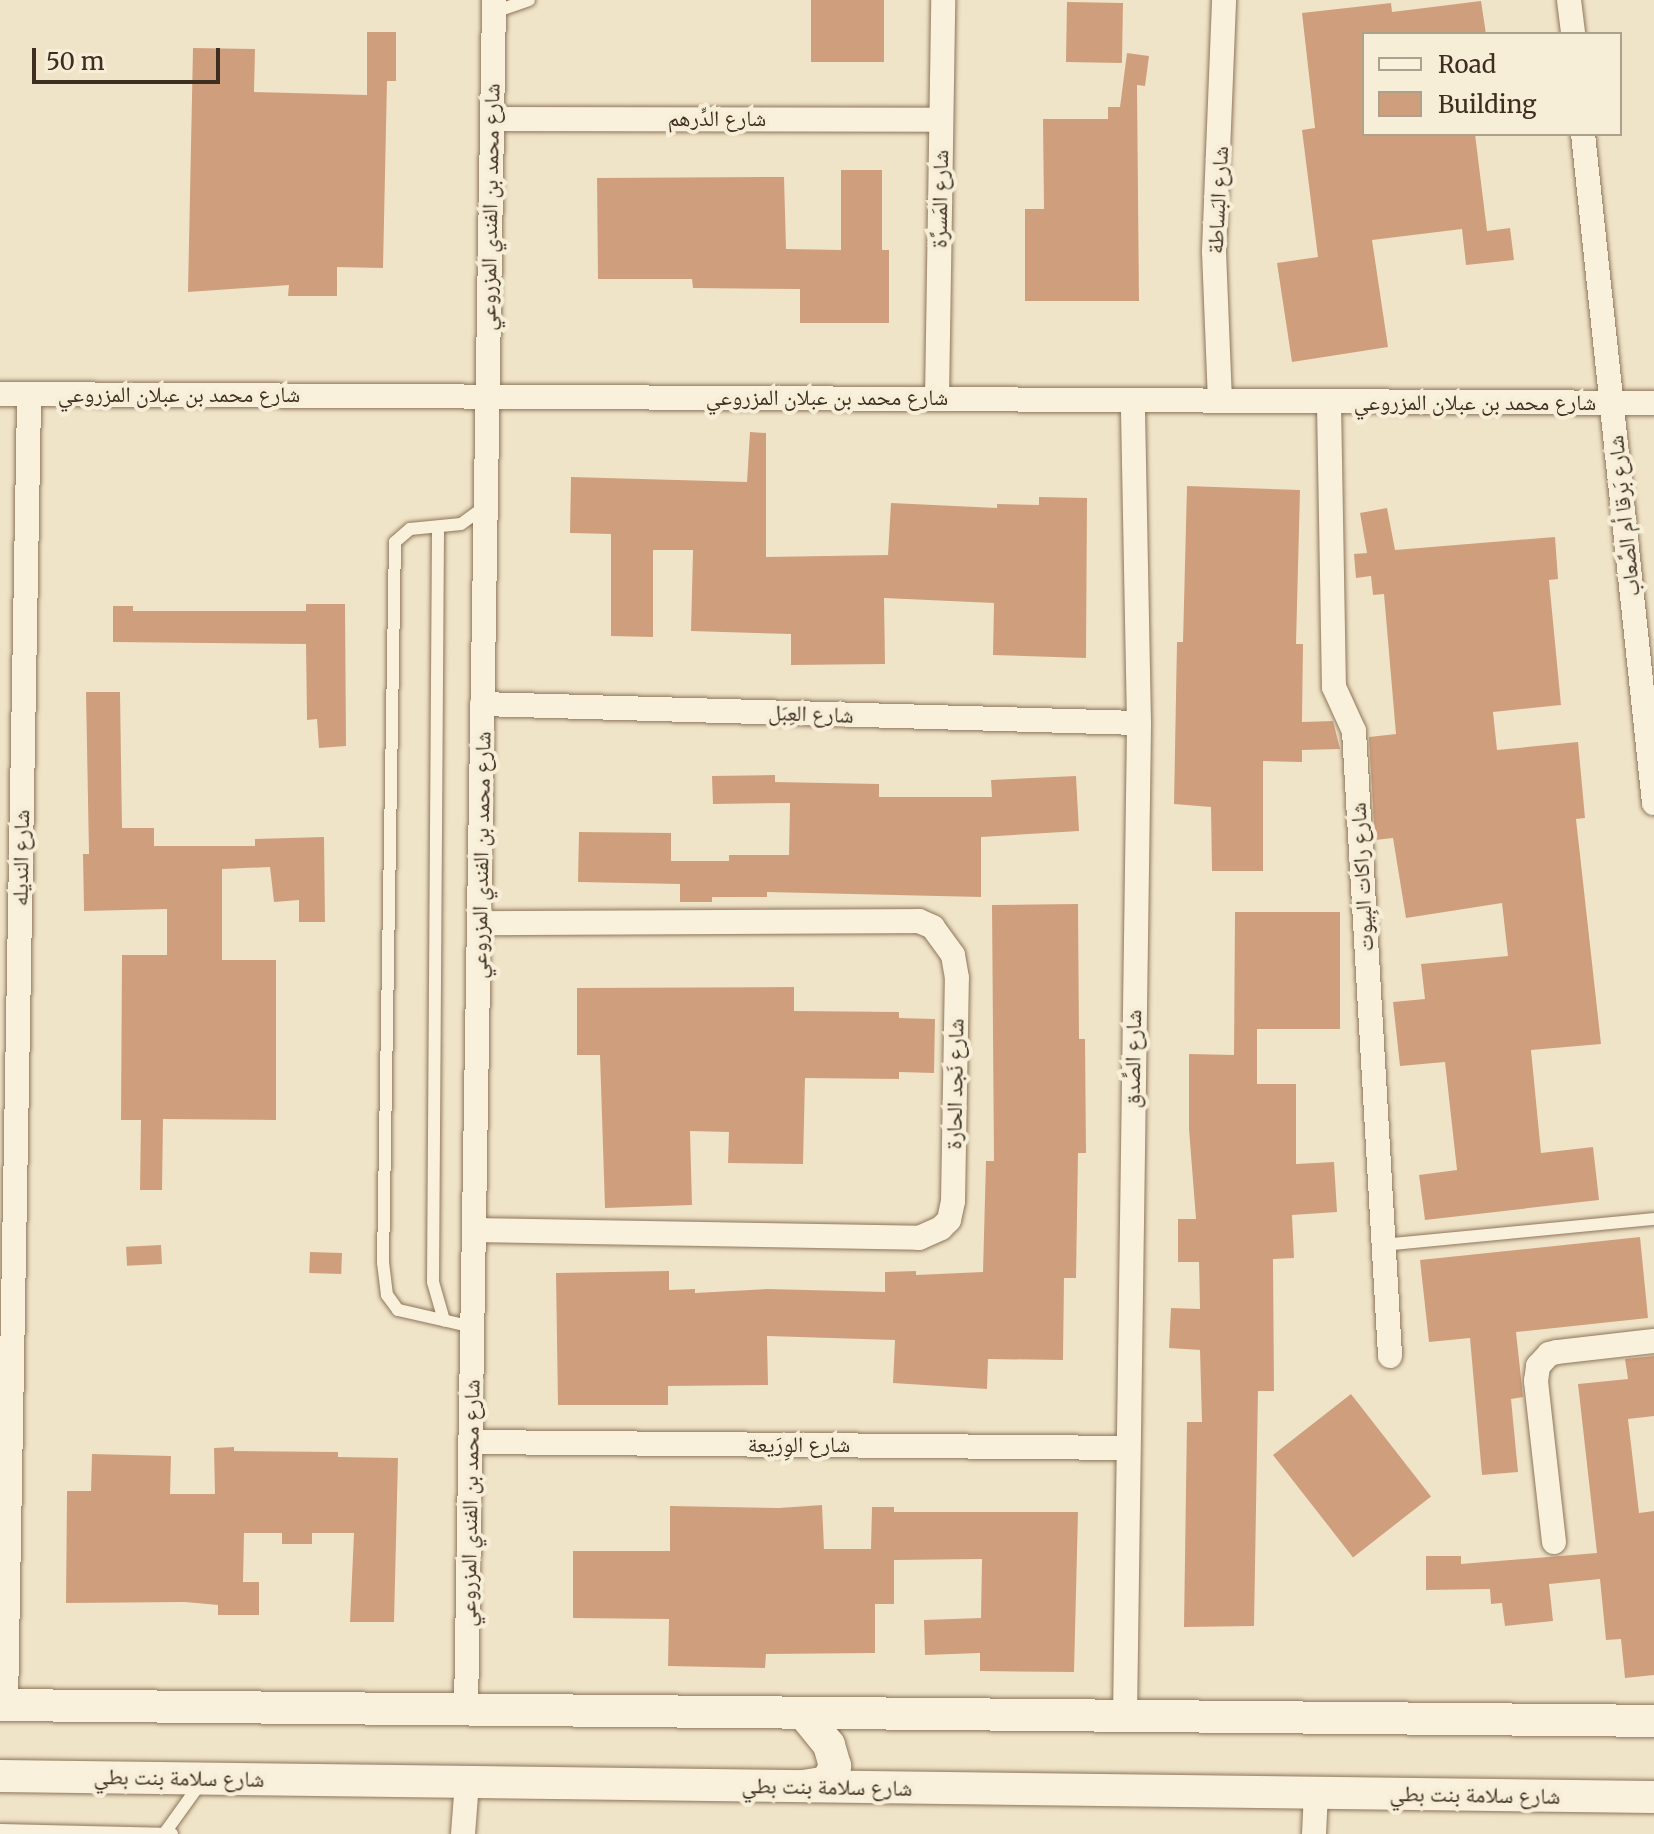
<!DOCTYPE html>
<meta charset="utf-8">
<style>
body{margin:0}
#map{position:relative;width:1654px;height:1834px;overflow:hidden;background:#f0e4c8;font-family:Merriweather,"Noto Naskh Arabic",serif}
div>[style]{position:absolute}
.building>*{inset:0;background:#cf9f7d;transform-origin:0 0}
.roads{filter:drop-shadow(0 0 2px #8d765c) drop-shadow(0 0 2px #8d765c)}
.service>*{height:12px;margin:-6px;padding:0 6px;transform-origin:6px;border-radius:6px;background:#faf1dc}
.minor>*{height:24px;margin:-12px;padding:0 12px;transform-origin:12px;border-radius:12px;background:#faf1dc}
.secondary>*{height:32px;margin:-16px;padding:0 16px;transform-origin:16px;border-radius:16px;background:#faf1dc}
span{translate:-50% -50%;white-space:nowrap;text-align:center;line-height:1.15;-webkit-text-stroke:8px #f7eed8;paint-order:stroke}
.street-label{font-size:22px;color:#3d2e20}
.legend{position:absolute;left:1362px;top:32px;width:260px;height:104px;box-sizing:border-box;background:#f7eed8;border:2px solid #ada18e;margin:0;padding:10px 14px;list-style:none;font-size:24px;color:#3d2e20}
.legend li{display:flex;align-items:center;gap:16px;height:40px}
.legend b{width:40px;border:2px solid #ada18e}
.scale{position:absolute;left:32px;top:48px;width:188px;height:36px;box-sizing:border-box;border:4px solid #3d2e20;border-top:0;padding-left:10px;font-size:24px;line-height:28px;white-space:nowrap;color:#3d2e20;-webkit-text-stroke:6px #f7eed8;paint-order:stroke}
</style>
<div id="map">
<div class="building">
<i style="left:811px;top:0;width:73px;height:62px"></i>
<i style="clip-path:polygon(1481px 1px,1486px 34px,1364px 34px,1364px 134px,1475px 134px,1487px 231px,1510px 228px,1514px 260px,1466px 265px,1462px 229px,1372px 240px,1388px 347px,1292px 362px,1277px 263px,1318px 257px,1302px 130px,1315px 128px,1302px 13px,1391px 3px,1392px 12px)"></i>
<i style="left:1067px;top:2px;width:56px;height:60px;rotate:1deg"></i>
<i style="clip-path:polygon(367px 32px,396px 32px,396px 81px,387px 81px,383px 268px,337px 267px,337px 296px,288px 296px,289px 285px,188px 292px,193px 48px,255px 49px,254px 92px,367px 95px)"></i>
<i style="clip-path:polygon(1127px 53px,1149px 56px,1145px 86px,1137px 85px,1139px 301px,1025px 301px,1025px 209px,1044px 209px,1043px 119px,1108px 119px,1108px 107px,1120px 107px)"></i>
<i style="clip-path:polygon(841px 170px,882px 170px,882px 250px,889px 250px,889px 323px,800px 323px,800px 289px,693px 288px,692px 279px,598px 279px,597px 178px,784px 177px,786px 249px,841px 250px)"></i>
<i style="clip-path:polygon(750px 432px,766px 433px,766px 557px,888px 555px,891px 503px,997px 508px,997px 504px,1039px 505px,1039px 497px,1087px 498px,1086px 658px,993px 655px,994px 603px,884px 598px,885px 664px,791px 665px,791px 634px,691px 631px,693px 550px,653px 550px,653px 637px,611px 636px,611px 534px,570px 533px,571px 477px,747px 482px)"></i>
<i style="clip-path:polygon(1187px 486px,1300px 490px,1296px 644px,1303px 644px,1302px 722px,1333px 721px,1340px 749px,1302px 750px,1302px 762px,1263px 761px,1263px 871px,1212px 871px,1211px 807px,1174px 804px,1177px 642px,1183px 642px)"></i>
<i style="clip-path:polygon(1387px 508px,1395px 550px,1555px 537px,1558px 579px,1549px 580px,1561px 705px,1493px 712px,1497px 750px,1578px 742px,1585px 818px,1576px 819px,1601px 1044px,1531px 1050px,1541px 1153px,1593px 1147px,1599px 1200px,1425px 1220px,1419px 1175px,1457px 1170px,1445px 1062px,1400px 1066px,1393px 1002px,1425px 999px,1421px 964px,1508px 956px,1502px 903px,1406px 918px,1393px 838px,1375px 840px,1369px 737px,1396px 734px,1384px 594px,1373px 595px,1371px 576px,1356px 578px,1354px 554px,1367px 553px,1360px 513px)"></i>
<i style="clip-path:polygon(306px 604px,345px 604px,346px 746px,319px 748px,317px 719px,307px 720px,306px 644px,113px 642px,113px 606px,133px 606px,133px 611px,306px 611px)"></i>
<i style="clip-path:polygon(86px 692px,120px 692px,122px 828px,154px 828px,154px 846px,255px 846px,255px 839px,324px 837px,325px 922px,299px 922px,299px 900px,274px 902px,270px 867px,222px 869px,222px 960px,276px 960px,276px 1120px,163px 1119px,162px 1190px,140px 1190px,141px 1120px,121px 1120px,122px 955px,167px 955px,167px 909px,84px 911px,83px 854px,89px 854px)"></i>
<i style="clip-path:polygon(775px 775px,775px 782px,879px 784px,879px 797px,992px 797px,991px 780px,1076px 776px,1079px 831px,981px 837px,981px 897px,767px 892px,767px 897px,712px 897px,712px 902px,680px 902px,680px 884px,578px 882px,579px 832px,671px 833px,671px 861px,729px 861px,729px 855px,789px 855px,790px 803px,713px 804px,712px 776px)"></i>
<i style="clip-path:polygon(1078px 904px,1079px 1039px,1085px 1039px,1086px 1153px,1078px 1153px,1076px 1278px,1064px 1278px,1063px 1360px,988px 1359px,987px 1389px,893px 1383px,895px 1340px,767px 1336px,768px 1385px,668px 1386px,668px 1405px,558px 1405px,556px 1273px,669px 1271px,669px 1290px,695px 1289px,695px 1293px,767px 1289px,885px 1292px,885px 1272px,916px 1271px,916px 1275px,983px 1272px,986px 1161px,994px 1161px,992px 905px)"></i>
<i style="clip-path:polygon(1235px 912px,1340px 912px,1340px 1029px,1257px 1029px,1257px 1084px,1296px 1084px,1296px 1164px,1334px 1162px,1337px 1212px,1292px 1215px,1294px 1258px,1273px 1259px,1274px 1391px,1258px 1391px,1254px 1626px,1184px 1627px,1187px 1422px,1202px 1422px,1200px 1350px,1169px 1348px,1171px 1308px,1200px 1309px,1199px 1262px,1178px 1262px,1178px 1219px,1196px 1219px,1189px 1129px,1189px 1054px,1234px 1055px)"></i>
<i style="clip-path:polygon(794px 987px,794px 1011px,899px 1012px,899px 1018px,935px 1019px,934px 1073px,899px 1072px,899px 1079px,805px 1078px,803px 1164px,728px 1163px,729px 1132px,690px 1131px,692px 1205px,605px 1208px,600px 1055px,577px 1055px,577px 988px)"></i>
<i style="clip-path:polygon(1640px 1237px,1648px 1318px,1516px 1332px,1523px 1397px,1511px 1399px,1518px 1472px,1482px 1475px,1470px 1338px,1429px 1342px,1420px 1260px)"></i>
<i style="left:161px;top:1245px;width:19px;height:35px;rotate:87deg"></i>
<i style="left:310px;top:1252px;width:32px;height:21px;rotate:2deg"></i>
<i style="clip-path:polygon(1654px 1356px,1654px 1416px,1628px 1419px,1639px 1513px,1654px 1511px,1654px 1675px,1625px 1678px,1621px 1639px,1606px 1640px,1600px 1579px,1549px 1584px,1553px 1621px,1505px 1626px,1502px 1603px,1491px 1604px,1490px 1589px,1426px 1590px,1426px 1556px,1461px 1556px,1461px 1564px,1597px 1553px,1578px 1384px,1628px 1379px,1625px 1359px)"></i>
<i style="left:1351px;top:1394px;width:130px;height:99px;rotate:52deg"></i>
<i style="clip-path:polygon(234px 1447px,234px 1451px,338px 1452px,338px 1457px,398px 1458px,394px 1622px,350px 1622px,354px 1533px,312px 1533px,312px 1544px,282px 1544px,282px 1533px,244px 1533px,243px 1582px,259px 1582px,259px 1615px,218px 1615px,218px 1605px,185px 1602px,66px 1603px,67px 1491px,91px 1491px,92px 1454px,171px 1456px,170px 1494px,215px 1494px,214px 1448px)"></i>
<i style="clip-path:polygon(822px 1505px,824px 1549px,871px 1549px,872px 1507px,894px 1507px,894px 1512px,1078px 1512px,1074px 1672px,980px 1671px,980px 1653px,925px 1655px,924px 1620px,981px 1618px,982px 1559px,894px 1560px,894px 1604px,875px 1604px,875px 1653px,766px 1654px,765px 1668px,668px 1666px,669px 1619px,573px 1618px,573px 1551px,670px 1551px,670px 1506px,779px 1508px)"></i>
</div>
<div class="roads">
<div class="service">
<i style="left:494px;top:12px;width:37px;rotate:-19deg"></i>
<i style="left:438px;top:529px;width:753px;rotate:90.38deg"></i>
<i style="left:433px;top:1282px;width:40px;rotate:74deg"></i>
<i style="left:1383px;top:1245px;width:272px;rotate:-5.5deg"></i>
<i style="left:473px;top:1327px;width:77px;rotate:-167.2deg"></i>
<i style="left:398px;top:1310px;width:19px;rotate:-126deg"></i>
<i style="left:387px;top:1295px;width:32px;rotate:-97deg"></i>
<i style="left:383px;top:1263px;width:721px;rotate:-89.05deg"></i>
<i style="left:395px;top:542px;width:20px;rotate:-41deg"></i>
<i style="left:410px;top:529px;width:51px;rotate:-5.6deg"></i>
<i style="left:461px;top:524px;width:31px;rotate:-36deg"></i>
<i style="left:0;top:1830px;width:172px;rotate:1.3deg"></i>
<i style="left:164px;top:1834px;width:65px;rotate:-54.4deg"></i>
</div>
<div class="minor">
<i style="left:1569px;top:0;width:34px;rotate:83deg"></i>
<i style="left:492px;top:119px;width:449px;rotate:0.1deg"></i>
<i style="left:1583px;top:134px;width:673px;rotate:83.94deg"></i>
<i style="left:0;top:394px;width:1654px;rotate:0.31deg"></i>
<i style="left:937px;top:399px;width:399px;rotate:-89.1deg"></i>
<i style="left:1220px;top:401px;width:150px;rotate:-92.3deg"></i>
<i style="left:1214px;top:251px;width:251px;rotate:-87.7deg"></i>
<i style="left:1329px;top:403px;width:284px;rotate:89deg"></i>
<i style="left:1334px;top:687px;width:48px;rotate:65.6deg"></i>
<i style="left:1354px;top:731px;width:626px;rotate:86.7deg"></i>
<i style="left:482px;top:704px;width:657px;rotate:1.66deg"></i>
<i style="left:474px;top:1230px;width:445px;rotate:1deg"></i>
<i style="left:919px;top:1238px;width:24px;rotate:-24deg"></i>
<i style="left:941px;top:1228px;width:11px;rotate:-45deg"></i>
<i style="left:949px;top:1220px;width:19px;rotate:-78deg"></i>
<i style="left:953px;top:1201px;width:223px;rotate:-89deg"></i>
<i style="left:957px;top:978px;width:23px;rotate:-100deg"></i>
<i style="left:953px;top:955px;width:34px;rotate:-126deg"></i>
<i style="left:933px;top:927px;width:15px;rotate:-157deg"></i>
<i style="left:919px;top:921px;width:438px;rotate:179.7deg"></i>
<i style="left:471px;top:1442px;width:656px;rotate:0.52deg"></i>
<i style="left:1554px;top:1542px;width:162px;rotate:-96.4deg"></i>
<i style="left:1536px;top:1381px;width:15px;rotate:-82deg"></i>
<i style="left:1538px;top:1366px;width:16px;rotate:-47deg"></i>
<i style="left:1549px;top:1354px;width:8px;rotate:-14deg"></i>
<i style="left:1557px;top:1352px;width:98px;rotate:-6.5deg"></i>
<i style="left:6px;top:1705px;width:1311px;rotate:-88.99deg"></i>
<i style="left:466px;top:1710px;width:1710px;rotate:-89.06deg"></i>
<i style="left:1125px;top:1717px;width:994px;rotate:-89.19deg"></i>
<i style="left:1139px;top:723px;width:323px;rotate:-91.1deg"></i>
<i style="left:463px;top:1834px;width:52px;rotate:-85.6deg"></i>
<i style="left:1314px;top:1834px;width:41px;rotate:-87.2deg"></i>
</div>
<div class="secondary">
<i style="left:0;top:1705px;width:1654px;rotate:0.55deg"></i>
<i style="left:0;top:1776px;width:1654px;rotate:0.73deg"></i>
<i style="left:803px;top:1786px;width:24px;rotate:-9deg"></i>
<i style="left:827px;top:1782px;width:18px;rotate:-63deg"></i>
<i style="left:835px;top:1766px;width:22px;rotate:-106deg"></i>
<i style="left:829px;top:1745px;width:41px;rotate:-129.1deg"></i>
</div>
</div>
<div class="street-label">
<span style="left:717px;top:119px">شارع الدِّرهم</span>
<span style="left:940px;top:199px;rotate:-89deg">شارع المَسرَّة</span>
<span style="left:1218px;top:200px;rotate:-87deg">شارع البَساطة</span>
<span style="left:490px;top:207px;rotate:-89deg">شارع محمد بن الفندي المزروعي</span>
<span style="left:179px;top:395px">شارع محمد بن عبلان المزروعي</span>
<span style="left:827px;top:398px">شارع محمد بن عبلان المزروعي</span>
<span style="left:1475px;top:403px">شارع محمد بن عبلان المزروعي</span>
<span style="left:1624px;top:516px;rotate:-96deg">شارع بَرقا أم الصَّعاب</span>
<span style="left:811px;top:714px;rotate:2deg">شارع العِبَل</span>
<span style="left:481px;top:855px;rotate:-89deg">شارع محمد بن الفندي المزروعي</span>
<span style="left:21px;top:858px;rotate:-89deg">شارع النديله</span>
<span style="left:1362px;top:877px;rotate:-93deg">شارع راكات البِيوت</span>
<span style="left:1133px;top:1059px;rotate:-89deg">شارع الصِّدق</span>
<span style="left:955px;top:1084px;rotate:-89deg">شارع نَجد الحارة</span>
<span style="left:799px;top:1445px">شارع الوِرَيعة</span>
<span style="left:470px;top:1503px;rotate:-89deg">شارع محمد بن الفندي المزروعي</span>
<span style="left:179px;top:1778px;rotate:1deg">شارع سلامة بنت بطي</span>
<span style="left:827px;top:1787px;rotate:1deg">شارع سلامة بنت بطي</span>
<span style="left:1475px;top:1795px;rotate:1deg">شارع سلامة بنت بطي</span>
</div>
<ul class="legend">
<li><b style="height:10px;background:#faf1dc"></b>Road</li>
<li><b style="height:22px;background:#cf9f7d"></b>Building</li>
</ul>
<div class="scale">50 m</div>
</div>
